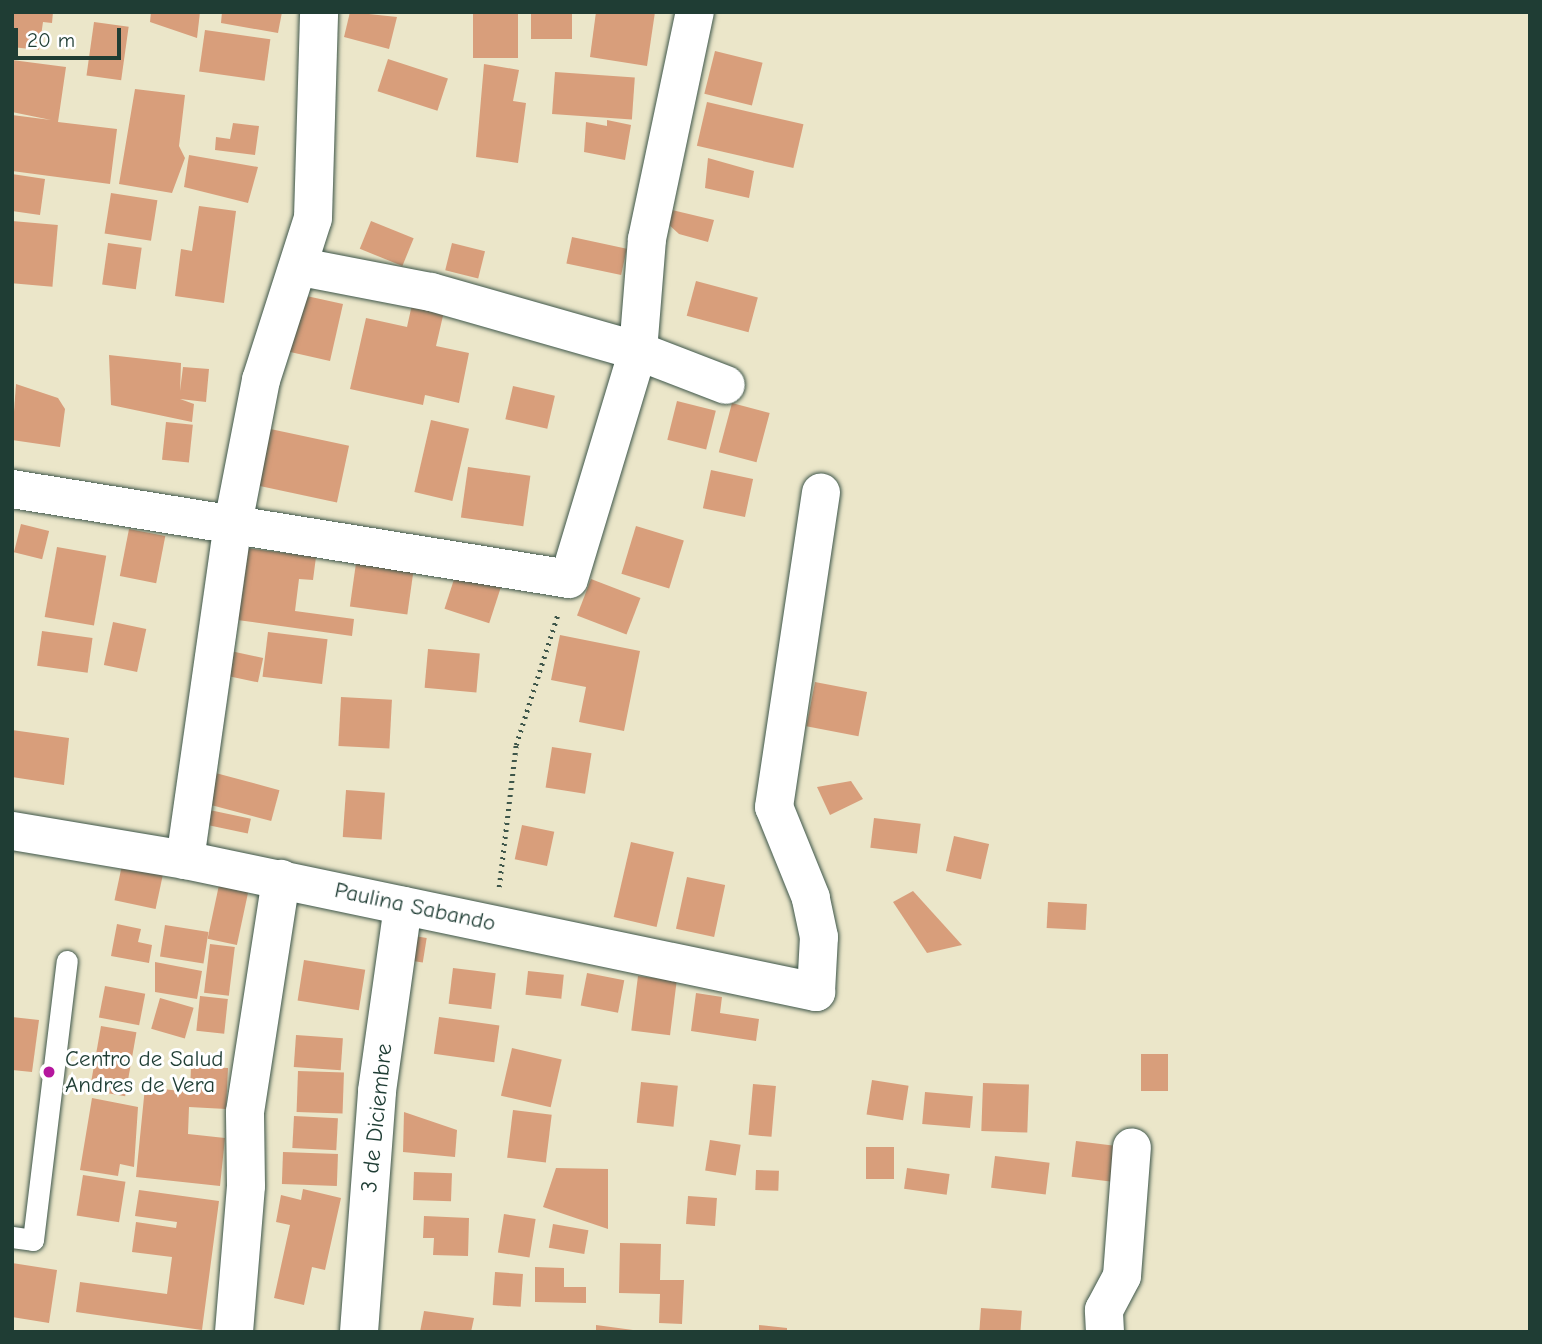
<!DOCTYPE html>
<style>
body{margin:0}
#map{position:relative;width:1542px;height:1344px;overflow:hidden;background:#ebe6c9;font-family:"Comic Neue",sans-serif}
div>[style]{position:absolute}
.building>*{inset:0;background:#d89e7b;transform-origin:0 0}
.path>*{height:4.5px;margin-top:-2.25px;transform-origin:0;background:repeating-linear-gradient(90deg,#3e564a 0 2px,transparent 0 7px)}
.roads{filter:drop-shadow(0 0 2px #3e564a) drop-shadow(0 0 2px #3e564a)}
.lane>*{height:21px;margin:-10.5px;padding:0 10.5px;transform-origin:10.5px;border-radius:10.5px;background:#fff}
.street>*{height:38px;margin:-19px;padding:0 19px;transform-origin:19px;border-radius:19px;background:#fff}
.dots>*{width:19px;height:19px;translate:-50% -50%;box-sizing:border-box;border:4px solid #fff;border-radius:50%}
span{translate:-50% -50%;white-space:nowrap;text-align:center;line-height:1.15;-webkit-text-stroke:6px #fff;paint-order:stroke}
.street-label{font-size:23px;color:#1f3d34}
.poi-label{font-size:23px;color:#1f3d34}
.left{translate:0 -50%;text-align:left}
.frame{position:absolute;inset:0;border:14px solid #1f3d34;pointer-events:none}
.scale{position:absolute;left:14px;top:28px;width:107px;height:32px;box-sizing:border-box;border:4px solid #1f3d34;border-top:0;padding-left:9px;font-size:21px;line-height:24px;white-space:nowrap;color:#1f3d34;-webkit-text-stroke:5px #fff;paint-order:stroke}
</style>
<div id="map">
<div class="building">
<i style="clip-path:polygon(12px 12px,53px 12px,52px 23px,43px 22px,39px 50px,12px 47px)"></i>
<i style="clip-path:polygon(151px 12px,200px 12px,197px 38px,150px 22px)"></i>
<i style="clip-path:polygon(222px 12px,282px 12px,278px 33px,221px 23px)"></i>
<i style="clip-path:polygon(350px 12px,397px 17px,389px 49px,344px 37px)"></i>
<i style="left:473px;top:12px;width:45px;height:46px"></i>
<i style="left:531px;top:12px;width:41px;height:27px"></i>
<i style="clip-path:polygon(596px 12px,655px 12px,647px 66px,590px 57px)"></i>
<i style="left:94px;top:22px;width:35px;height:54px;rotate:8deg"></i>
<i style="left:205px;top:30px;width:66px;height:42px;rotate:8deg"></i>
<i style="left:715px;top:51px;width:49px;height:44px;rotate:14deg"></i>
<i style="left:388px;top:59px;width:63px;height:34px;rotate:18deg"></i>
<i style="clip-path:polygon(12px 60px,66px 67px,58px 122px,117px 129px,110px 184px,12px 171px,12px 115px,51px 120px,12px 112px)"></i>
<i style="clip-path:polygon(484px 64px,519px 70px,513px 101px,526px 103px,518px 163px,476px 157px)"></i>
<i style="left:555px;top:72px;width:80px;height:42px;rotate:4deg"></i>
<i style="clip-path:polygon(135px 89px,185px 95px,179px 146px,185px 158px,172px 193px,119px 184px)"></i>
<i style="left:707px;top:102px;width:99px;height:45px;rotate:13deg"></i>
<i style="clip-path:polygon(607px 120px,631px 125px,625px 160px,584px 152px,586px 122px,607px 126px)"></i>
<i style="clip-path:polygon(233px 123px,259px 126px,255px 155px,215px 150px,216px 137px,230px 139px)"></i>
<i style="clip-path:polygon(189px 155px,258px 167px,248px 203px,184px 187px)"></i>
<i style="clip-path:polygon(708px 158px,754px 171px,749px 198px,705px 188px)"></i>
<i style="clip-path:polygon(12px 174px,45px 179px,40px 215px,12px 211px)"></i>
<i style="left:111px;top:193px;width:47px;height:41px;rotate:9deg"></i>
<i style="clip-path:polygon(199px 206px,236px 211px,224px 303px,175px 296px,181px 249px,192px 251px)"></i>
<i style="clip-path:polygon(672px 210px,714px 220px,708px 242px,679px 234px,667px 223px)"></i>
<i style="left:12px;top:221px;width:46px;height:62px;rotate:5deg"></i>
<i style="left:371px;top:221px;width:46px;height:30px;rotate:22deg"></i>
<i style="left:572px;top:237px;width:56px;height:27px;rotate:12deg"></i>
<i style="left:108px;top:243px;width:34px;height:42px;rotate:8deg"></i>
<i style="left:452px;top:243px;width:34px;height:28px;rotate:14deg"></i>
<i style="left:696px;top:281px;width:64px;height:36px;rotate:15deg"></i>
<i style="clip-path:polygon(302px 295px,343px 304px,330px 361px,277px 349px)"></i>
<i style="clip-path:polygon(413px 300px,445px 307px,436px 346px,469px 353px,459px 403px,425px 395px,423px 405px,350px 389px,366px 318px,407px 327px)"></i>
<i style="clip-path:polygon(109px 355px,181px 363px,180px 391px,183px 367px,209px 369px,206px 402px,180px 399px,194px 404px,192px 422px,111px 405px)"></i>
<i style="clip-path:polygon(16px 384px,58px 398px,65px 409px,60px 447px,12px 440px)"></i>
<i style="left:513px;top:386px;width:43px;height:34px;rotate:13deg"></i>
<i style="left:677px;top:401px;width:40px;height:40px;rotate:14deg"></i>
<i style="left:732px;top:403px;width:39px;height:51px;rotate:15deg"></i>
<i style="left:431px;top:420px;width:39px;height:74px;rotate:13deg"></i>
<i style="left:166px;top:422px;width:27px;height:38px;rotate:6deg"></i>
<i style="left:261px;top:427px;width:90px;height:58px;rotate:12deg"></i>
<i style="left:468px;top:467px;width:63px;height:51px;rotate:8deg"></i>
<i style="left:711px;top:470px;width:43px;height:39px;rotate:12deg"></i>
<i style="left:21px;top:524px;width:29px;height:29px;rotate:14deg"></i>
<i style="left:636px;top:526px;width:50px;height:50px;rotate:17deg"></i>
<i style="left:129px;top:529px;width:37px;height:48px;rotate:11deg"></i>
<i style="left:57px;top:547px;width:50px;height:71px;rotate:10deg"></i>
<i style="clip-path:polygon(239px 547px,316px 557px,313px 580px,299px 579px,295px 611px,354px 619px,352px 636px,230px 619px)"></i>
<i style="left:357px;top:556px;width:58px;height:51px;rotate:8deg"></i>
<i style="left:459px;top:564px;width:47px;height:47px;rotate:18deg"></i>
<i style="left:591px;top:579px;width:53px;height:39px;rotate:21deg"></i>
<i style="left:113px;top:622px;width:34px;height:44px;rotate:12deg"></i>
<i style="left:42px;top:631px;width:51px;height:35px;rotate:8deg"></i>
<i style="left:268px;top:632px;width:60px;height:45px;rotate:7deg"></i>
<i style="clip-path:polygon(560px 635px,640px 651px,624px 731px,579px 722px,586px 687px,551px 680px)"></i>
<i style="left:428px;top:649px;width:52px;height:39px;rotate:5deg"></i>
<i style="left:226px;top:650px;width:38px;height:25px;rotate:12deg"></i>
<i style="left:815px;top:682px;width:53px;height:45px;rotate:11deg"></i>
<i style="left:341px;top:697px;width:51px;height:49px;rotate:3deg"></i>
<i style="clip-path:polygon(12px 730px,69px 738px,64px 785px,12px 777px)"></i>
<i style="left:552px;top:747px;width:40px;height:41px;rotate:9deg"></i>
<i style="left:208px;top:771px;width:74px;height:32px;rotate:15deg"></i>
<i style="clip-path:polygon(851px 781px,863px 799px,830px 815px,817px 787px)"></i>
<i style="left:346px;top:790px;width:39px;height:47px;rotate:4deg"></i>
<i style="left:200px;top:808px;width:52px;height:15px;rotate:12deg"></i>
<i style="left:874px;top:818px;width:47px;height:30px;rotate:7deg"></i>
<i style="left:522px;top:825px;width:33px;height:35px;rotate:12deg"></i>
<i style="left:954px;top:836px;width:36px;height:36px;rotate:13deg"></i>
<i style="left:631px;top:842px;width:44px;height:77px;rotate:13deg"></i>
<i style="left:122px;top:865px;width:42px;height:36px;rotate:12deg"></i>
<i style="left:687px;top:877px;width:39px;height:53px;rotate:12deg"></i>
<i style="left:219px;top:885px;width:30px;height:55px;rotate:12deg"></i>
<i style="clip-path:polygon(913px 891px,962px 945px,927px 953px,893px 902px)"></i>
<i style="left:1048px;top:902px;width:39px;height:26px;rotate:3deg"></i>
<i style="clip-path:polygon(117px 924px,141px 929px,138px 942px,152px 945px,149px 963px,111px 956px)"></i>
<i style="left:165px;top:925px;width:44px;height:32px;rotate:9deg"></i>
<i style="left:402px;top:934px;width:25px;height:25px;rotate:9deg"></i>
<i style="left:210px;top:944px;width:25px;height:49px;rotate:7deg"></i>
<i style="left:304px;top:960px;width:62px;height:41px;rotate:9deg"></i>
<i style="clip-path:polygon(155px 962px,202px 971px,197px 999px,155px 992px)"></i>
<i style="left:453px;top:968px;width:43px;height:36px;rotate:7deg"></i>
<i style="left:528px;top:971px;width:36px;height:24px;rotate:6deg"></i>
<i style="left:587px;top:973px;width:38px;height:33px;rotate:11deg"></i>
<i style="left:638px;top:976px;width:39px;height:55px;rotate:7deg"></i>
<i style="left:105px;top:986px;width:41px;height:32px;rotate:11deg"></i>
<i style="clip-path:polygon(696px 993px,722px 997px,720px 1013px,759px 1019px,756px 1041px,691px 1031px)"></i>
<i style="left:200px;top:996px;width:28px;height:35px;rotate:6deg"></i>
<i style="left:160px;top:998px;width:35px;height:32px;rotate:16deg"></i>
<i style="clip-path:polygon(12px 1017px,39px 1020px,32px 1072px,12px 1070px)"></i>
<i style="left:439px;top:1017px;width:61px;height:37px;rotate:8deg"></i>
<i style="left:101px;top:1026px;width:36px;height:65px;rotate:10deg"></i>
<i style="left:296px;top:1035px;width:47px;height:32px;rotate:4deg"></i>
<i style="left:512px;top:1048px;width:51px;height:49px;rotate:13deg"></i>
<i style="left:1141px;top:1054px;width:27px;height:37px"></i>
<i style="clip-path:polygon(191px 1066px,228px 1068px,226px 1109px,189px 1107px,188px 1134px,225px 1138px,220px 1186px,136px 1177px,145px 1087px,190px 1092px)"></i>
<i style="left:298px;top:1071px;width:46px;height:41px;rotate:2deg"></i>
<i style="left:872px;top:1080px;width:37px;height:35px;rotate:9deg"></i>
<i style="left:641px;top:1082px;width:37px;height:41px;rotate:6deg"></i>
<i style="left:983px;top:1083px;width:46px;height:48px;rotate:2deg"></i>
<i style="left:753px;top:1084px;width:23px;height:51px;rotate:5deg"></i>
<i style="left:925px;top:1092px;width:48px;height:32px;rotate:5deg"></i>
<i style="clip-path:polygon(92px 1098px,138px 1107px,134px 1167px,120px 1164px,118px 1176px,80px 1170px)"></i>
<i style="left:513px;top:1110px;width:39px;height:48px;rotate:7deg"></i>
<i style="clip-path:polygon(404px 1112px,457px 1130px,455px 1157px,403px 1152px)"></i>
<i style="left:294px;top:1116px;width:44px;height:32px;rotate:3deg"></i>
<i style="left:710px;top:1140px;width:31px;height:31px;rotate:9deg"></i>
<i style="left:1076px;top:1141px;width:43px;height:36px;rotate:7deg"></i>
<i style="left:866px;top:1147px;width:28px;height:32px"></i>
<i style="left:283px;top:1152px;width:55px;height:32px;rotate:2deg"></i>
<i style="left:995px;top:1156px;width:55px;height:32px;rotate:7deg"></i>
<i style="clip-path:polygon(556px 1168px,608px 1169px,608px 1229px,543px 1207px)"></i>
<i style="left:907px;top:1168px;width:43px;height:21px;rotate:8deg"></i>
<i style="left:756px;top:1170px;width:23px;height:20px;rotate:2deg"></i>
<i style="left:414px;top:1172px;width:38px;height:28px;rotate:2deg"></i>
<i style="left:83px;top:1175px;width:43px;height:41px;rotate:9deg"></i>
<i style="clip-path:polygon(303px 1189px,341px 1198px,325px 1270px,312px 1267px,304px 1305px,274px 1298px,290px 1225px,276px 1222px,281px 1195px,301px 1200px)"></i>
<i style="clip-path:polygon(139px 1190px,219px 1201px,202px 1330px,76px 1312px,80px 1282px,167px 1294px,172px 1257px,132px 1252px,136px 1222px,176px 1228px,177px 1222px,135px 1216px)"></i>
<i style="left:688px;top:1196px;width:29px;height:28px;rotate:4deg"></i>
<i style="left:504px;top:1214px;width:32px;height:39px;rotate:9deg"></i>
<i style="clip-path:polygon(424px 1216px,469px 1218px,468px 1256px,433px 1255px,434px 1238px,423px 1238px)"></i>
<i style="left:553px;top:1224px;width:36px;height:24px;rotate:10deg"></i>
<i style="clip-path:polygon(620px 1243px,661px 1244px,660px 1280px,684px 1280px,682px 1324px,659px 1323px,660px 1294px,619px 1293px)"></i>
<i style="clip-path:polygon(12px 1263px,57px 1270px,49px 1323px,12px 1317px)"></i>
<i style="clip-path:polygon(535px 1267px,564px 1268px,564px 1287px,586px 1287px,586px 1303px,535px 1302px)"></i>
<i style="left:495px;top:1272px;width:28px;height:33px;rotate:4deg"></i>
<i style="left:981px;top:1308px;width:41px;height:24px;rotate:4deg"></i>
<i style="clip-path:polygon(424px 1311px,474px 1318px,471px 1332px,420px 1332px)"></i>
<i style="clip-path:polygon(596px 1325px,633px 1330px,633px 1332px,596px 1332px)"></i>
<i style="clip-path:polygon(759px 1325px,787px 1328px,787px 1332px,759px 1332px)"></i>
</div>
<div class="path">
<i style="left:499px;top:887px;width:143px;rotate:-83.2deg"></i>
<i style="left:516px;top:745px;width:139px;rotate:-72.3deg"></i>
</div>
<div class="roads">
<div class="lane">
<i style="left:12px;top:1237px;width:21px;rotate:8deg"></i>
<i style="left:33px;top:1240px;width:281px;rotate:-83.1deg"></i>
</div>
<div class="street">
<i style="left:301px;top:267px;width:132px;rotate:10.9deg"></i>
<i style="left:431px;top:292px;width:215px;rotate:15.9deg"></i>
<i style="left:638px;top:351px;width:94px;rotate:21.1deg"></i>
<i style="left:12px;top:489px;width:564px;rotate:9.18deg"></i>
<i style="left:569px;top:579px;width:238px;rotate:-73.2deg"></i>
<i style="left:638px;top:351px;width:112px;rotate:-85.4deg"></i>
<i style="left:647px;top:239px;width:232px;rotate:-78.1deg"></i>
<i style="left:12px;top:831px;width:175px;rotate:9.5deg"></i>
<i style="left:185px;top:860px;width:645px;rotate:11.82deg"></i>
<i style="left:816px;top:992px;width:55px;rotate:-86.9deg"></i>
<i style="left:819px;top:937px;width:40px;rotate:-102deg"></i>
<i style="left:811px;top:898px;width:98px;rotate:-112.1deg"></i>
<i style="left:774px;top:807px;width:318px;rotate:-81.5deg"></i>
<i style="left:185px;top:860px;width:339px;rotate:-81.9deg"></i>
<i style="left:233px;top:524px;width:147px;rotate:-79deg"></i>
<i style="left:261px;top:380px;width:170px;rotate:-72.2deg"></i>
<i style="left:313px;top:218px;width:206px;rotate:-88.3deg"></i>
<i style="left:234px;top:1332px;width:146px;rotate:-85.3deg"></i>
<i style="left:246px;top:1186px;width:74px;rotate:-90.8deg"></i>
<i style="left:245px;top:1112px;width:236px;rotate:-81.2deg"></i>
<i style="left:359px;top:1332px;width:242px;rotate:-85.7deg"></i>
<i style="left:377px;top:1091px;width:187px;rotate:-82deg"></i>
<i style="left:1105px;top:1332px;width:22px;rotate:-93deg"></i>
<i style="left:1104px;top:1310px;width:38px;rotate:-62deg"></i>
<i style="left:1122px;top:1276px;width:129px;rotate:-85.6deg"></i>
</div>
</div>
<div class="dots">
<i style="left:49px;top:1072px;background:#b5179e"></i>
</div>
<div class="street-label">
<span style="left:415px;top:907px;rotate:12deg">Paulina Sabando</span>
<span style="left:377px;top:1118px;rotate:-84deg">3 de Diciembre</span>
</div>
<div class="poi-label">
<span class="left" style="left:65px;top:1072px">Centro de Salud<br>Andres de Vera</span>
</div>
<div class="frame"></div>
<div class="scale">20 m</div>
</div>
